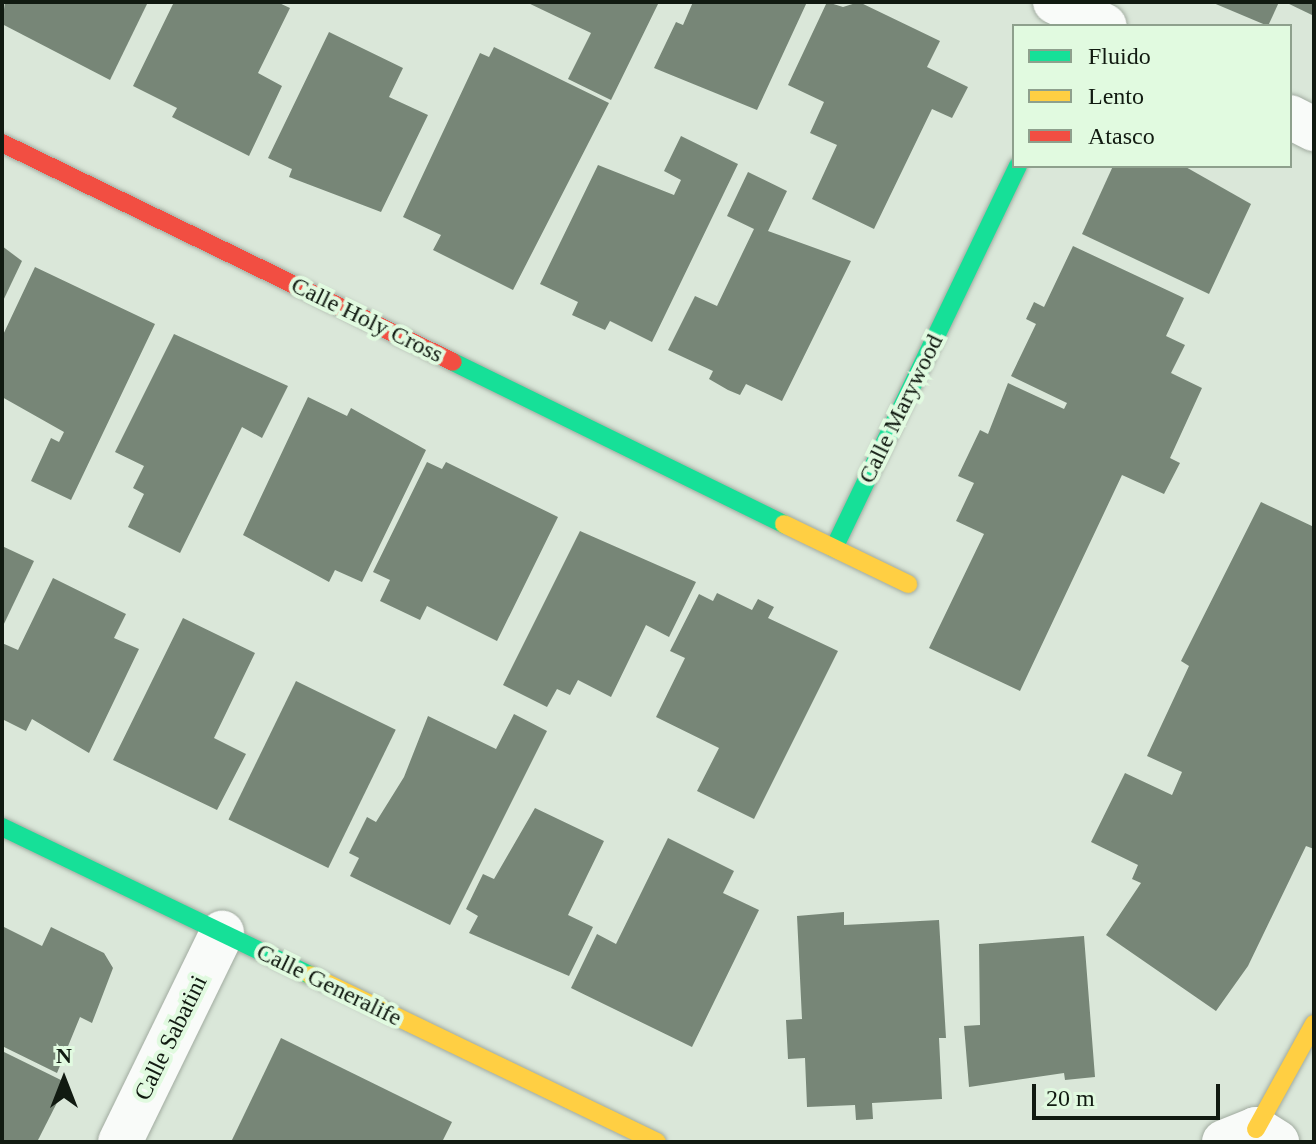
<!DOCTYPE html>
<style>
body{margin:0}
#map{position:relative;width:1316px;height:1144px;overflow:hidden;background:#dae7d9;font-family:Georgia,serif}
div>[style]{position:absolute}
.building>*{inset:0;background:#778677;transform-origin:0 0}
.roads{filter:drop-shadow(0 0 2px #a1aba0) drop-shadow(0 0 2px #a1aba0)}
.street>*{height:44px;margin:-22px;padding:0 22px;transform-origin:22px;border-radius:22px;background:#f9fbf9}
.fast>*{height:18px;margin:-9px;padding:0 9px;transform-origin:9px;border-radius:9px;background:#16e098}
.slow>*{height:18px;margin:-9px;padding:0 9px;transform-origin:9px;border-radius:9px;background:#ffcf43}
.jam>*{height:18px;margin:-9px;padding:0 9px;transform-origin:9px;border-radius:9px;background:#f24e42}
span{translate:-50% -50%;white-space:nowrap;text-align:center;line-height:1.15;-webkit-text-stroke:8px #e1fae0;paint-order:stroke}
.street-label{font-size:24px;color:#111a11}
.frame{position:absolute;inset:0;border:4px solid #111a11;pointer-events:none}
.legend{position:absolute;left:1012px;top:24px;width:280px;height:144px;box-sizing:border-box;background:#e1fae0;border:2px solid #8ea08d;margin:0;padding:10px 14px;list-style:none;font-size:24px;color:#111a11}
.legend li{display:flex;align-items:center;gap:16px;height:40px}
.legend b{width:40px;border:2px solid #8ea08d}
.north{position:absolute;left:24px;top:1040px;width:80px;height:80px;-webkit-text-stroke:6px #e1fae0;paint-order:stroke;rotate:0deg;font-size:22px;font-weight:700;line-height:32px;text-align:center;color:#111a11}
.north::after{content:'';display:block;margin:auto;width:28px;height:36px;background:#111a11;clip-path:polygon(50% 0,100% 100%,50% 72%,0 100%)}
.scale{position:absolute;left:1032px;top:1084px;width:188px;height:36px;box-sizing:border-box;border:4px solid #111a11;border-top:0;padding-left:10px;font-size:24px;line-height:28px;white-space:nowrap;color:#111a11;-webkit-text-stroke:6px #e1fae0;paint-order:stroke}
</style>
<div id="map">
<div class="building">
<i style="clip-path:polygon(5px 2px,148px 2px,110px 80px,2px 24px)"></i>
<i style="clip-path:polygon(174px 2px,277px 2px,290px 8px,258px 73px,282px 86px,249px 156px,172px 117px,177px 108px,133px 86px)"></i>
<i style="clip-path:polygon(526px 2px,659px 2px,611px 100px,568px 79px,591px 33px)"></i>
<i style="clip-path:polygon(693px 2px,807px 2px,757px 110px,654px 68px,676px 22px,683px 25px)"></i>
<i style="clip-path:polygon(827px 2px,843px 7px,859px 2px,940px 41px,927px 67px,968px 87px,952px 118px,932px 109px,874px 229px,812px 199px,837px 145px,810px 133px,824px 102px,788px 85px)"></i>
<i style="clip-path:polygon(1211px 2px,1279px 2px,1268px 26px)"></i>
<i style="clip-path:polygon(1285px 2px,1314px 2px,1314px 11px,1312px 15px)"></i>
<i style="clip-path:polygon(329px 32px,403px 68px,389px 97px,428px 115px,381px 212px,289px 177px,292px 169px,268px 158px)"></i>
<i style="clip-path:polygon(494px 47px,609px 103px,513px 290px,433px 250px,441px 235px,403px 217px,480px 53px,489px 57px)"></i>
<i style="clip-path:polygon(681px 136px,738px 164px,652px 342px,610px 321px,605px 330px,572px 315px,578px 302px,540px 284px,598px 165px,674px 195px,681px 180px,664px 171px)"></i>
<i style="clip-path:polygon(1113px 166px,1184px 166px,1251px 204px,1209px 294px,1082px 234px)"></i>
<i style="clip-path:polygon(748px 172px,787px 191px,768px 231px,851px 261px,782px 401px,746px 384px,740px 395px,728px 390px,709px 379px,713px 371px,668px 350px,695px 296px,717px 306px,754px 229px,727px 216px)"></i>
<i style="clip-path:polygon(2px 246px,22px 261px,2px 303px)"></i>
<i style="clip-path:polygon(1073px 246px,1184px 298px,1166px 336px,1185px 345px,1171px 373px,1202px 388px,1170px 458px,1180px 463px,1164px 494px,1122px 475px,1020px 691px,929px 648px,984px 534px,956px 521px,974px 483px,958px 476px,980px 430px,988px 434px,1008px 383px,1064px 409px,1067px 403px,1011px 376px,1036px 324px,1026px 319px,1034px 302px,1044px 307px)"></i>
<i style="clip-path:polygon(35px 267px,155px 324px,71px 500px,31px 481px,51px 438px,59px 442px,64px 432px,2px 397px,2px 337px)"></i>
<i style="clip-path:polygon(174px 334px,288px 386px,262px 438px,242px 427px,180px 553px,128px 527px,144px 494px,133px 488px,144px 466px,115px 452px)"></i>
<i style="clip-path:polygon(308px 397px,347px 416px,351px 408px,426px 450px,362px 582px,335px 570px,329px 582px,243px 535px)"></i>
<i style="clip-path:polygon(427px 462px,442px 469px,446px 462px,558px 517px,497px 641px,427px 606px,420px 620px,380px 601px,390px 580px,373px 572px)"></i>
<i style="clip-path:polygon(1261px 502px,1314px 527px,1314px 849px,1306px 846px,1248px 966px,1216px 1011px,1106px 935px,1141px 883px,1132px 879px,1138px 865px,1091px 842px,1125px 773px,1172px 795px,1182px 772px,1147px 756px,1189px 666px,1181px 661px)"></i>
<i style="clip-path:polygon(580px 531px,696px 582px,669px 637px,646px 625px,611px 697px,578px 680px,570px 695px,557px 689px,547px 707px,503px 685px)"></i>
<i style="clip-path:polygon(2px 546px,34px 561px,2px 628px)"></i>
<i style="clip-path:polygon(53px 578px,126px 614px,114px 638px,139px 649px,89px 753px,32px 719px,26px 731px,2px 719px,2px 643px,18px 650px)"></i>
<i style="clip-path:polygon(717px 593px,752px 610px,758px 599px,774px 607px,768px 618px,838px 651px,754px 819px,697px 791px,719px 748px,656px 717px,685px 658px,670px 651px,699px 594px,713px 601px)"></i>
<i style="clip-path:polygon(183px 618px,255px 653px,214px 738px,246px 754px,217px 810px,113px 760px)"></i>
<i style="left:296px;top:681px;width:111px;height:154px;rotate:26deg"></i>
<i style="clip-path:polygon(514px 714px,547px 731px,450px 925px,350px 876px,359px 858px,349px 853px,367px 817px,376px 822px,404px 777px,428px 716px,496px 749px)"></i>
<i style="clip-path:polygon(535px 808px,604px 841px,568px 915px,593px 927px,569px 976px,469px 933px,478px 916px,466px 909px,483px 874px,494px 879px)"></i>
<i style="clip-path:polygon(668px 838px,734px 871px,723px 893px,759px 910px,692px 1047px,571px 988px,597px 934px,616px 944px)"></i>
<i style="clip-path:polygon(844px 912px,844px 925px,939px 920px,946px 1038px,939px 1038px,942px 1099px,872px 1103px,873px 1119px,856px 1120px,855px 1105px,807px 1107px,805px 1058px,788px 1059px,786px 1020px,802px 1019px,797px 916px)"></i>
<i style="clip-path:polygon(4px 927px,42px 946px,51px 927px,104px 953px,113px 968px,92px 1023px,80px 1017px,57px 1073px,2px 1046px)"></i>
<i style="clip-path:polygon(1084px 936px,1095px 1077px,1065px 1080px,1064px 1073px,969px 1087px,964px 1026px,980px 1025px,979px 944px)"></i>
<i style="clip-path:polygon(281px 1038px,452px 1122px,442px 1142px,231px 1142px)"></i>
<i style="clip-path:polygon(2px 1051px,67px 1083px,37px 1142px,2px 1142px)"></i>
</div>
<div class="roads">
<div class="street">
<i style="left:1055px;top:2px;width:55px;rotate:25.6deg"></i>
<i style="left:1290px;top:117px;width:27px;rotate:27deg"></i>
<i style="left:120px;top:1142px;width:233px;rotate:-64deg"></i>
<i style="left:1224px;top:1142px;width:35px;rotate:-22deg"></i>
<i style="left:1256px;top:1129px;width:25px;rotate:32deg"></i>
</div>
<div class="fast">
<i style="left:453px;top:362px;width:369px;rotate:26.1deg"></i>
<i style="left:834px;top:548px;width:424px;rotate:-64.3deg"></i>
<i style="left:2px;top:827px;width:342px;rotate:25.7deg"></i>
</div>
<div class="slow">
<i style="left:784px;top:524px;width:138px;rotate:25.8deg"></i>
<i style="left:310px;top:975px;width:385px;rotate:25.7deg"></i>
<i style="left:1256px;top:1129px;width:120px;rotate:-61.1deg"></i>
</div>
<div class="jam">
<i style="left:2px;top:143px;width:501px;rotate:25.9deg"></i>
</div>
</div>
<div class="street-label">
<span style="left:367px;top:320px;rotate:26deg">Calle Holy Cross</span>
<span style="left:901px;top:409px;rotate:-64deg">Calle Marywood</span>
<span style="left:329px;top:985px;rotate:26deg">Calle Generalife</span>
<span style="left:171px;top:1038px;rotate:-64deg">Calle Sabatini</span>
</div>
<div class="frame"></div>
<ul class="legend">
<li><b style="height:10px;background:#16e098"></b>Fluido</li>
<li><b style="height:10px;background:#ffcf43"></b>Lento</li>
<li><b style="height:10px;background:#f24e42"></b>Atasco</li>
</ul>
<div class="north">N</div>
<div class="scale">20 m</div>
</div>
